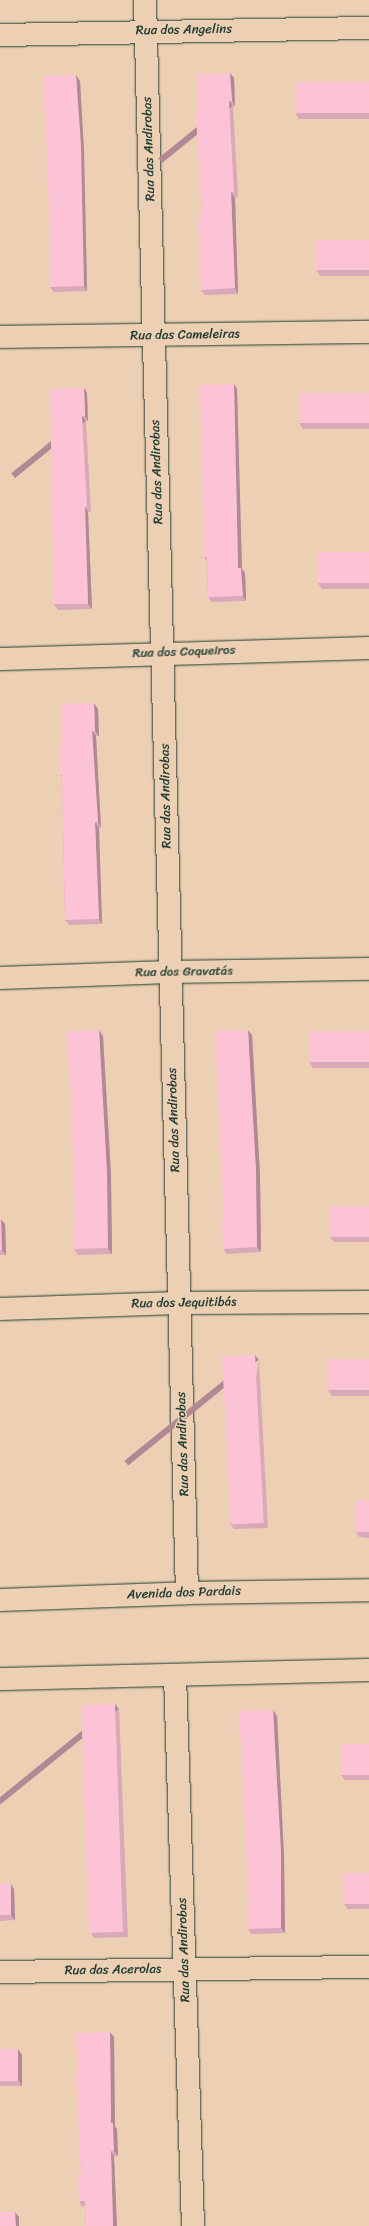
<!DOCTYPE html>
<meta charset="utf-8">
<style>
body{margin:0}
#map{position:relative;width:369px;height:2226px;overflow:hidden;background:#edd0b4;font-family:Sriracha,sans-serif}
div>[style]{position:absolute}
.roads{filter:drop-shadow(0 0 1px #1f3d34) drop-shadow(0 0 1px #1f3d34)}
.minor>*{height:22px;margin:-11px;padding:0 11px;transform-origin:11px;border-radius:11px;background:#edd0b4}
.wall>*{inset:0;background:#d9a8b9}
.shaded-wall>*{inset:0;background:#b08896;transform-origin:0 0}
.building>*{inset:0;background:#fcc3d7;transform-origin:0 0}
span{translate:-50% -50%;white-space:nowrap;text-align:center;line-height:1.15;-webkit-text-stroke:3px #edd0b4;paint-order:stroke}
.street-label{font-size:13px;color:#1f3d34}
</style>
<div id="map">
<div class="roads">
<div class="minor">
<i style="left:145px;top:0;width:1594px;rotate:88.49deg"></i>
<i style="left:0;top:35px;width:369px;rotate:-1.1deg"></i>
<i style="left:0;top:337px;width:369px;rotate:-0.8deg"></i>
<i style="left:0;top:659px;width:369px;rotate:-1.7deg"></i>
<i style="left:0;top:978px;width:170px;rotate:-2deg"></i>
<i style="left:170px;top:972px;width:199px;rotate:-0.9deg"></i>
<i style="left:0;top:1309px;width:179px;rotate:-1.9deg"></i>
<i style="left:179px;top:1303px;width:190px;rotate:-0.3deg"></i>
<i style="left:0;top:1600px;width:187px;rotate:-2.1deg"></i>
<i style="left:187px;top:1593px;width:182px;rotate:-0.9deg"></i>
<i style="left:175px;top:1675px;width:551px;rotate:88.13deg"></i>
<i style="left:0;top:1679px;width:369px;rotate:-1.4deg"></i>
<i style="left:0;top:1972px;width:369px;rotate:-0.8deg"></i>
</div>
</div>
<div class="wall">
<i style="clip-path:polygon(230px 73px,234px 78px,235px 106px,233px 106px,238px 197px,235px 198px,238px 294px,205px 295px,201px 290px,202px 215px,198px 117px)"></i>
<i style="clip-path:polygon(80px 81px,84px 151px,87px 291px,54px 292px,50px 287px)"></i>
<i style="clip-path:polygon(369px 82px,369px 119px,299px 119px,295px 113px)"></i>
<i style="clip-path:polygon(369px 240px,369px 276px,320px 276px,316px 270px)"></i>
<i style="clip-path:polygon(234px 384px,237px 389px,242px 569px,245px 573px,246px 601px,212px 602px,208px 597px,207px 561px,204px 557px)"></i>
<i style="clip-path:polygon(84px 388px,87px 393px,88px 421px,86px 421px,91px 512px,88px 512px,92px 609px,58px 610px,54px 604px)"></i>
<i style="clip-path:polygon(369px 393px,369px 429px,303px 429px,299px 423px)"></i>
<i style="clip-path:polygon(369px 552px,369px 589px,322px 589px,318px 583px)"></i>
<i style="clip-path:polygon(98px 709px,99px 736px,96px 736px,101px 828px,99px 828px,102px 924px,69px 925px,65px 920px,62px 778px,60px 775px,62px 747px)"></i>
<i style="clip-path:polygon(369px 1031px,369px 1068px,313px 1068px,309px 1062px)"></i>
<i style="clip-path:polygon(252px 1035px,260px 1175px,261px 1252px,227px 1254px,223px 1249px,224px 1220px)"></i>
<i style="clip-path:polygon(103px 1036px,111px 1176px,112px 1254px,78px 1255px,74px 1249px,75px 1221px)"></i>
<i style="clip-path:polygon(369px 1206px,369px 1242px,334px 1242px,330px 1237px)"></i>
<i style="clip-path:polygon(0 1219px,5px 1224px,6px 1255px,0 1255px)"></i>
<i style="clip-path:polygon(369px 1359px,369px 1396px,332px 1396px,328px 1390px)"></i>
<i style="clip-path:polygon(259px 1360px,268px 1528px,234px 1529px,230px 1524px)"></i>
<i style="clip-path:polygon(369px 1501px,369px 1538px,359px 1537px,356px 1532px)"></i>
<i style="clip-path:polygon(115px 1704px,119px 1709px,128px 1937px,94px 1938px,91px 1933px)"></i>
<i style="clip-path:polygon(277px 1716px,284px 1856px,285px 1933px,251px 1934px,248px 1929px,249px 1901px)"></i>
<i style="clip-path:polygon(369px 1744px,369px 1780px,345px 1780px,341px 1775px)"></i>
<i style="clip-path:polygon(369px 1873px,369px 1909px,348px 1909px,344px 1904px)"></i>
<i style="clip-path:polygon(0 1884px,14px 1889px,15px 1920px,0 1921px)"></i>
<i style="clip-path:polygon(114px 2037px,115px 2126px,117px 2129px,118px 2156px,114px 2157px,117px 2226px,86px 2226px,85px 2206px,82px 2207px,79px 2201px,81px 2174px,78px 2076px)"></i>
<i style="clip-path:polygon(0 2049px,22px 2055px,22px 2086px,0 2086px)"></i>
</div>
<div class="shaded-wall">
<i style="clip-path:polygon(230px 73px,234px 78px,235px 106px,232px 101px)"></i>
<i style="clip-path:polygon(76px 75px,80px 81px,84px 151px,87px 291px,84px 286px)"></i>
<i style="left:229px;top:101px;width:6px;height:91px;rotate:51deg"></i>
<i style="clip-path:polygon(231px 192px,235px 198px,238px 294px,235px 288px)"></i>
<i style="clip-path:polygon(234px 384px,237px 389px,242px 569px,245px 573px,246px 601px,243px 596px,238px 568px)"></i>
<i style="clip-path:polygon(84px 388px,87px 393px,88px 421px,85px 416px)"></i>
<i style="left:82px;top:416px;width:6px;height:91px;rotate:51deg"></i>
<i style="clip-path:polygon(85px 507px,88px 512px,92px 609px,88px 604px)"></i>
<i style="clip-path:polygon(94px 703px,98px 709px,99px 736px,95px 731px)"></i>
<i style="clip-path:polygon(92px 731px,96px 736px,101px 828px,98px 822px)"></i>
<i style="clip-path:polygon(95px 822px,99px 828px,102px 924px,99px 919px)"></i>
<i style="clip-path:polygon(99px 1030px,103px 1036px,111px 1176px,112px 1254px,108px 1248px)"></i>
<i style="clip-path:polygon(248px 1030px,252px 1035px,260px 1175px,261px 1252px,257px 1247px)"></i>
<i style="clip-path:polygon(1px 1219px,5px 1224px,6px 1255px,2px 1250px)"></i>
<i style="left:255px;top:1355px;width:6px;height:168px;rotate:51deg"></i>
<i style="left:115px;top:1704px;width:6px;height:228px;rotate:51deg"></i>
<i style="clip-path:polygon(273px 1710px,277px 1716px,284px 1856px,285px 1933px,281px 1928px)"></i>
<i style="clip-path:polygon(11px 1884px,14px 1889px,15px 1920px,11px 1915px)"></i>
<i style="clip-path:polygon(110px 2032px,114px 2037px,115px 2126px,117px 2129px,118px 2156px,114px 2151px,111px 2123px)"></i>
<i style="clip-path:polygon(18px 2049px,22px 2055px,22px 2086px,18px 2080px)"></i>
<i style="clip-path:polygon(111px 2151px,114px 2157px,117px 2226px,113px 2226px)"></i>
<i style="clip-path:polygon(15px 2212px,19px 2217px,19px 2226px,16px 2226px)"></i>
</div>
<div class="building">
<i style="clip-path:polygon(230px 73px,232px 101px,229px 101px,234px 192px,231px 192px,235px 288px,201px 290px,198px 215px,202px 215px,196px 117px,198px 117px,197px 74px)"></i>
<i style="clip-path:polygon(76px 75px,81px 145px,84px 286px,50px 287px,48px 172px,43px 76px)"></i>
<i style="left:295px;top:82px;width:74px;height:31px"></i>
<i style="left:315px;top:240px;width:54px;height:30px"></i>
<i style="clip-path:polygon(234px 384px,238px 568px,241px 568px,243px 596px,208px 597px,207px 557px,204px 557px,200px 385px)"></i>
<i style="clip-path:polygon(84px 388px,85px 416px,82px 416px,87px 507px,85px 507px,88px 604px,54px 604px,50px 389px)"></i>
<i style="left:299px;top:393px;width:70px;height:30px"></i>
<i style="left:318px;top:552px;width:51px;height:31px"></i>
<i style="clip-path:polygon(94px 703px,95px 731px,92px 731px,98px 822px,95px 822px,99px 919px,65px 920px,62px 775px,60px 775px,59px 747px,62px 747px,61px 704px)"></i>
<i style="clip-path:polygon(99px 1030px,107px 1171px,108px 1248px,74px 1249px,73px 1221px,75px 1221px,71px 1096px,66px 1032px)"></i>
<i style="clip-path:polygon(248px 1030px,256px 1170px,257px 1247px,223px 1249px,222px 1221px,224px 1220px,215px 1031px)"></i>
<i style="left:309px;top:1031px;width:60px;height:31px"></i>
<i style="left:330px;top:1206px;width:39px;height:31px"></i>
<i style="clip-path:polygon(0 1219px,1px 1219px,2px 1250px,0 1250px)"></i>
<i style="left:255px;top:1355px;width:168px;height:33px;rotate:87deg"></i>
<i style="left:327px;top:1359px;width:42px;height:31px"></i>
<i style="left:355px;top:1501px;width:14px;height:31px"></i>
<i style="left:115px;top:1704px;width:228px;height:34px;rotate:88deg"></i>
<i style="clip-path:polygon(273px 1710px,281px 1851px,281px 1928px,248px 1929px,247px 1901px,249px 1901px,239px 1711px)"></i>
<i style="left:341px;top:1744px;width:28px;height:31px"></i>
<i style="left:343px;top:1873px;width:26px;height:31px"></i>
<i style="left:0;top:1884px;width:11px;height:31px"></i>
<i style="clip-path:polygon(110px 2032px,111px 2123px,113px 2123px,114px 2151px,111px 2151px,113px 2226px,86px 2226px,85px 2201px,79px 2201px,78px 2174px,81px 2174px,76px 2076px,78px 2076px,76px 2033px)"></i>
<i style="left:0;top:2049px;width:18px;height:32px"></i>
<i style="left:0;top:2212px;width:15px;height:14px"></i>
</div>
<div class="street-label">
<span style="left:184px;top:30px;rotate:-1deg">Rua dos Angelins</span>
<span style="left:149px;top:149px;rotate:-92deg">Rua das Andirobas</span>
<span style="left:185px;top:335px;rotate:-1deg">Rua das Cameleiras</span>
<span style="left:157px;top:472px;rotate:-92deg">Rua das Andirobas</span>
<span style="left:184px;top:652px;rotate:-2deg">Rua dos Coqueiros</span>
<span style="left:166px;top:796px;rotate:-91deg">Rua das Andirobas</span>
<span style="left:184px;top:972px;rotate:-1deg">Rua dos Gravatás</span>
<span style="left:174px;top:1120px;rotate:-92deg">Rua das Andirobas</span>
<span style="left:184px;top:1303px;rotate:-1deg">Rua dos Jequitibás</span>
<span style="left:183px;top:1444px;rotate:-92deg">Rua das Andirobas</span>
<span style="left:184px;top:1593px;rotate:-2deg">Avenida dos Pardais</span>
<span style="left:184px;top:1950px;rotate:-92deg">Rua das Andirobas</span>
<span style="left:113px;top:1970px;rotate:-1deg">Rua das Acerolas</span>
</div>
</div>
